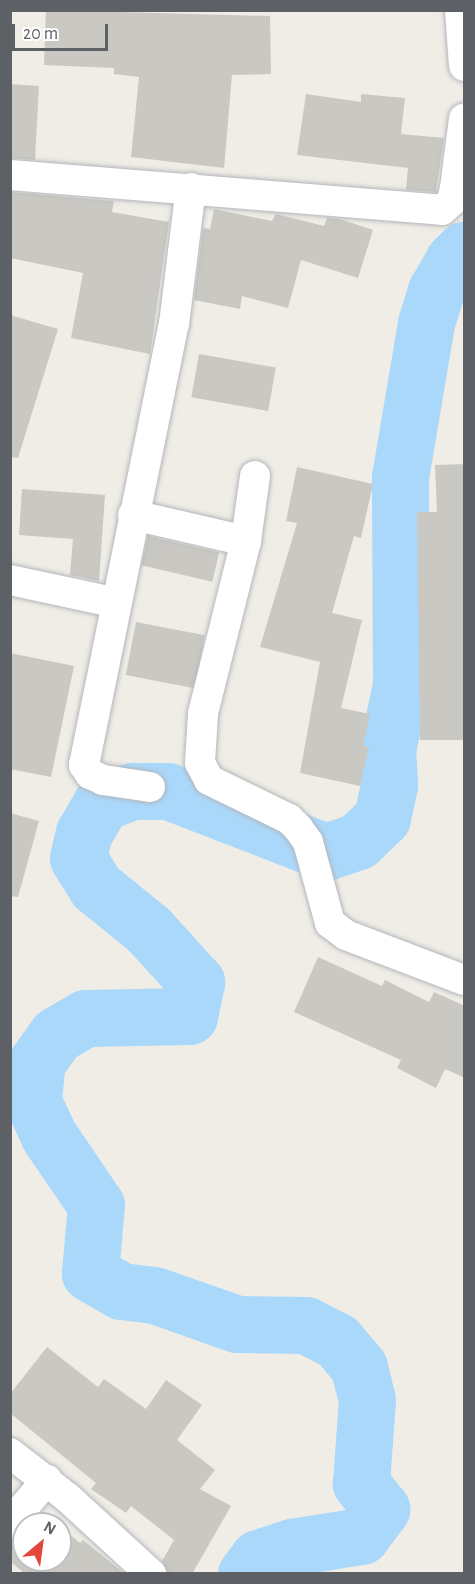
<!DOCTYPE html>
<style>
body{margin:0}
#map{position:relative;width:475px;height:1584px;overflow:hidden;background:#efede6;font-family:"Alegreya Sans",sans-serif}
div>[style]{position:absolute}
.river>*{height:57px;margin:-28.5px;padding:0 28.5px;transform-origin:28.5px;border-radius:28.5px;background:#aad8fb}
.building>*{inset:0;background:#cac8c3;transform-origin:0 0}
.roads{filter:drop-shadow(0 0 2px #b3b6ba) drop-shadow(0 0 2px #b3b6ba)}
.minor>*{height:30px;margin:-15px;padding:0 15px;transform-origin:15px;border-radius:15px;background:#fff}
span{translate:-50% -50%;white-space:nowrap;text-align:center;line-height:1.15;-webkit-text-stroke:4.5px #fff;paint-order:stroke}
.frame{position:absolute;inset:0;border:12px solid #5d6166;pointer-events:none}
.north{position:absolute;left:12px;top:1512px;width:60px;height:60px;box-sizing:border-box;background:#fff;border:2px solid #bec0c2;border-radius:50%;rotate:29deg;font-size:16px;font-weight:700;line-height:24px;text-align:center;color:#5d6166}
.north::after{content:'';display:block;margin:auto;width:21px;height:27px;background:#e24739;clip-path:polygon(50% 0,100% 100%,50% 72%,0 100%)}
.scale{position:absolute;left:12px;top:24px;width:96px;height:27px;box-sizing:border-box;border:3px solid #5d6166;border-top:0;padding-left:8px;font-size:18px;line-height:21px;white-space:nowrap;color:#5d6166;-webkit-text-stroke:4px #fff;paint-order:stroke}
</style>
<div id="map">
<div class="river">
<i style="left:246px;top:1574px;width:20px;rotate:-53deg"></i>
<i style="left:258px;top:1558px;width:36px;rotate:-18deg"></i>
<i style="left:292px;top:1547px;width:70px;rotate:-9.1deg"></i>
<i style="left:361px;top:1536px;width:34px;rotate:-53deg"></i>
<i style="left:381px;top:1509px;width:33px;rotate:-128deg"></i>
<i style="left:361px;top:1483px;width:83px;rotate:-85.9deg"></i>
<i style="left:367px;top:1400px;width:34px;rotate:-104deg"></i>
<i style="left:359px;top:1367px;width:34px;rotate:-130deg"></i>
<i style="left:337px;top:1341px;width:35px;rotate:-153deg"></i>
<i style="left:306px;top:1325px;width:69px;rotate:-179.2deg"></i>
<i style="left:237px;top:1324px;width:88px;rotate:-160.7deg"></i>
<i style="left:154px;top:1295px;width:33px;rotate:-173deg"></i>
<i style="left:121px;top:1291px;width:36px;rotate:-150deg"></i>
<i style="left:90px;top:1273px;width:68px;rotate:-85deg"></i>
<i style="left:96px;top:1205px;width:83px;rotate:-124.3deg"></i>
<i style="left:49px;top:1136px;width:38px;rotate:-115deg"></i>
<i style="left:33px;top:1101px;width:38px;rotate:-85deg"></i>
<i style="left:36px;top:1063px;width:34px;rotate:-54deg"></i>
<i style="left:56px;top:1035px;width:34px;rotate:-30deg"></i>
<i style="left:85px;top:1018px;width:104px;rotate:-1.1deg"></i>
<i style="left:189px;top:1016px;width:35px;rotate:-78deg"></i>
<i style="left:196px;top:982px;width:70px;rotate:-132.1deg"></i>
<i style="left:149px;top:930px;width:68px;rotate:-140.9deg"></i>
<i style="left:96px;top:887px;width:34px;rotate:-122deg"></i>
<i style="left:78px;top:858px;width:26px;rotate:-77deg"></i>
<i style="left:84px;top:833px;width:34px;rotate:-60deg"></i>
<i style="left:101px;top:803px;width:34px;rotate:-21deg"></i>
<i style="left:133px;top:791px;width:35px"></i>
<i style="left:168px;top:791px;width:169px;rotate:21.1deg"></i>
<i style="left:326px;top:852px;width:34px;rotate:-19deg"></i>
<i style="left:358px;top:841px;width:33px;rotate:-44deg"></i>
<i style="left:382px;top:818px;width:34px;rotate:-78deg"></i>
<i style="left:389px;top:785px;width:35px;rotate:-93deg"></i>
<i style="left:387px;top:750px;width:66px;rotate:-77.8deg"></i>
<i style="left:401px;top:685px;width:208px;rotate:-90.3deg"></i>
<i style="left:400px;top:477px;width:156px;rotate:-80.4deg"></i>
<i style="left:426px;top:323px;width:34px;rotate:-73deg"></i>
<i style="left:436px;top:291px;width:34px;rotate:-60deg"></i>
<i style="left:453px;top:261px;width:16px;rotate:-45deg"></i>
</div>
<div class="building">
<i style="clip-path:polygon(46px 10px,270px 16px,271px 74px,232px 75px,224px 168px,131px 157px,139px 77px,114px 74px,114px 68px,44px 65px)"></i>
<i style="clip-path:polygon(10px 84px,39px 86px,35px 160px,10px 158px)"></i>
<i style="clip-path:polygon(306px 94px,361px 102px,361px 94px,405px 98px,401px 134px,444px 138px,436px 192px,406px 190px,408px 168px,297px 155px)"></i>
<i style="clip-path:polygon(10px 192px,114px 201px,112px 212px,169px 222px,150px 354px,71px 338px,83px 273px,10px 258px)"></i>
<i style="clip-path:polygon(214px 209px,272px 221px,276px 214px,324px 226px,327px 218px,340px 219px,373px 230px,358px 278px,301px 260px,288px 308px,242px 296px,240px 309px,194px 300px,203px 228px,210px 229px)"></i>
<i style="clip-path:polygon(10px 315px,58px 329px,18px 458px,10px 457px)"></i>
<i style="left:199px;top:354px;width:78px;height:44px;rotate:10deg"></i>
<i style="clip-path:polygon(465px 464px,465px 740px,420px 740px,417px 512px,437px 512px,435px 465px)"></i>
<i style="clip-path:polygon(297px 467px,373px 484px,361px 538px,354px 536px,332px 613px,362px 620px,341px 708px,370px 714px,363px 746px,369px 747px,360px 786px,300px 773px,320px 662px,260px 647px,297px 523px,286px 521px)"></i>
<i style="clip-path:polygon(22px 489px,105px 495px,99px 581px,70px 575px,73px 539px,19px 535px)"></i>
<i style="left:148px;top:536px;width:73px;height:30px;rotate:13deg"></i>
<i style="left:136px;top:622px;width:70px;height:54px;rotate:11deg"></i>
<i style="clip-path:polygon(10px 653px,74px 666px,51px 777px,10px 769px)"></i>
<i style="clip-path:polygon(10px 813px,39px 821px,18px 897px,10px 896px)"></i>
<i style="clip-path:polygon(318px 957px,382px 986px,385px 980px,429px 1002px,434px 992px,465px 1006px,465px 1078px,445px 1069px,436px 1088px,397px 1068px,401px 1060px,294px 1012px)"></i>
<i style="clip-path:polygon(47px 1347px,98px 1387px,104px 1379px,146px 1409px,166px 1380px,202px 1405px,177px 1440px,215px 1470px,200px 1489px,231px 1506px,192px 1574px,168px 1574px,162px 1561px,174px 1540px,131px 1506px,126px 1513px,91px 1489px,96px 1483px,10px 1413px,10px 1394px)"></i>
<i style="clip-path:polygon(42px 1512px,56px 1523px,57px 1524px,32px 1524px)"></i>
<i style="clip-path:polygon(60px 1526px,80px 1543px,83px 1540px,125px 1574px,25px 1574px,10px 1561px,10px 1540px,24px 1533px,24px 1560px,60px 1560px)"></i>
</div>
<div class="roads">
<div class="minor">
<i style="left:460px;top:10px;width:56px;rotate:85.9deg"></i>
<i style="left:10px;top:175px;width:433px;rotate:4.6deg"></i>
<i style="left:442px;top:210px;width:13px;rotate:-42deg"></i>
<i style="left:452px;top:201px;width:13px;rotate:-77deg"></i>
<i style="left:455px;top:188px;width:70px;rotate:-82.6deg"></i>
<i style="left:255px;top:476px;width:66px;rotate:97.9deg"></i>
<i style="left:246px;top:541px;width:178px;rotate:104deg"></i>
<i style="left:203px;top:714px;width:49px;rotate:93.5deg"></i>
<i style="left:200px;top:763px;width:19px;rotate:62deg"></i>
<i style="left:209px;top:780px;width:89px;rotate:26deg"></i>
<i style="left:289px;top:819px;width:13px;rotate:45deg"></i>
<i style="left:298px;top:828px;width:17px;rotate:54deg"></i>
<i style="left:308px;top:842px;width:84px;rotate:74.8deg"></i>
<i style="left:330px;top:923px;width:20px;rotate:37deg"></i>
<i style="left:346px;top:935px;width:126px;rotate:20.9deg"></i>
<i style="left:133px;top:515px;width:116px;rotate:13deg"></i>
<i style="left:10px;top:580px;width:109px;rotate:12.1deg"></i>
<i style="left:150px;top:787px;width:48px;rotate:-171.5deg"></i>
<i style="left:103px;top:780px;width:14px;rotate:-155deg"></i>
<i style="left:90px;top:774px;width:11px;rotate:-124deg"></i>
<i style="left:84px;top:765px;width:450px;rotate:-78.5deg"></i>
<i style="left:174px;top:324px;width:137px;rotate:-82.9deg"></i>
<i style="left:10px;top:1453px;width:73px;rotate:37.8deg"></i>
<i style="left:68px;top:1498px;width:113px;rotate:42.5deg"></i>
<i style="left:10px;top:1523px;width:57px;rotate:-49.3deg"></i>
</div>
</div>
<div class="frame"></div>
<div class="north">N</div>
<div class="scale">20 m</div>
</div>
